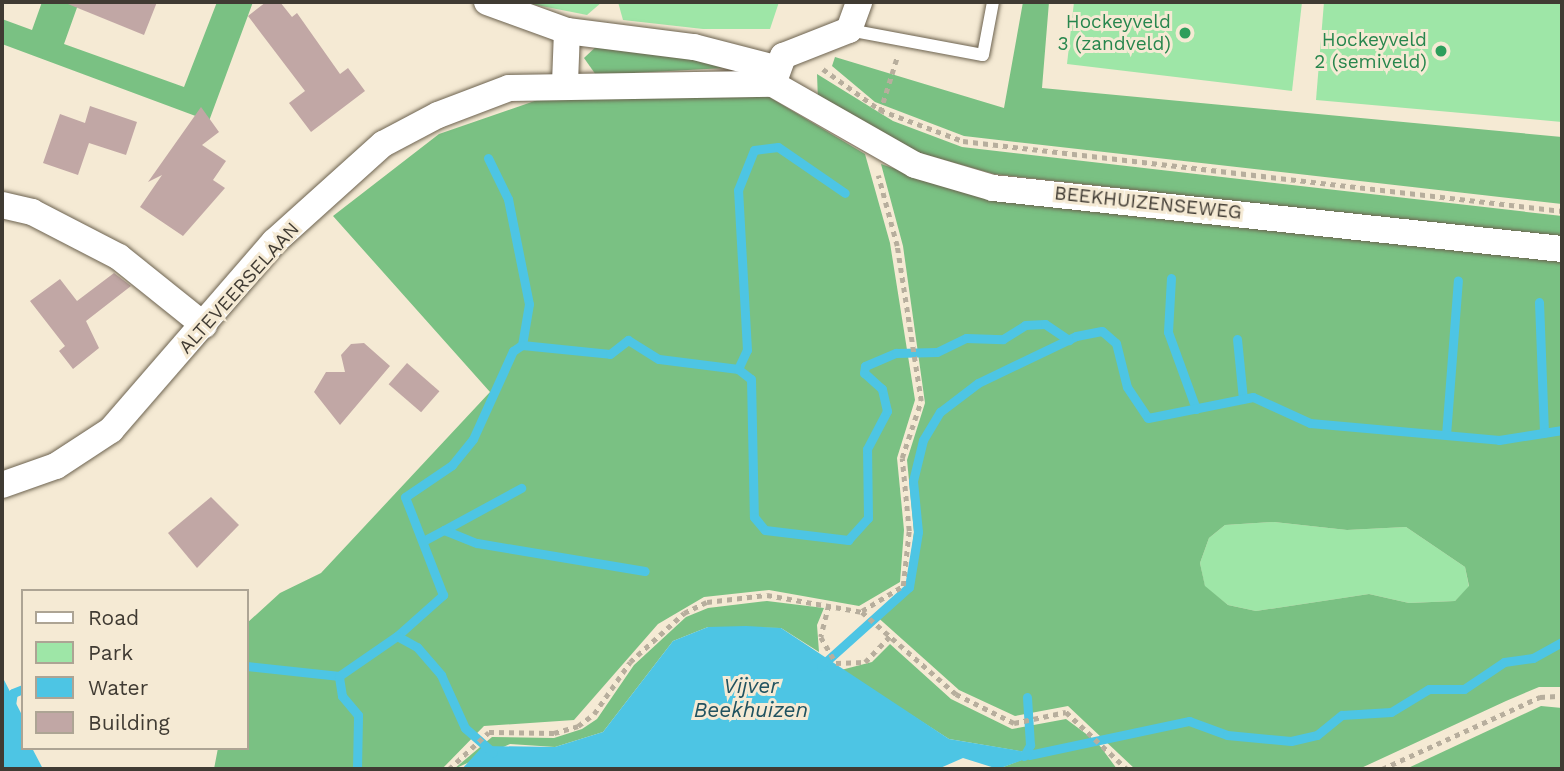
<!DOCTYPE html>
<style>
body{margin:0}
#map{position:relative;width:1564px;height:771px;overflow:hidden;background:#f5ead4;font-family:"Work Sans",sans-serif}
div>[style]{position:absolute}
.green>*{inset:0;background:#9ee6a7}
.forest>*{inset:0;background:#7ac183}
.water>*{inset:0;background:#4dc5e4}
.stream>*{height:9px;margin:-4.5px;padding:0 4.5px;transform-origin:4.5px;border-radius:4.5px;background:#4dc5e4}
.building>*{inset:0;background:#c1a7a5;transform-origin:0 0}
.path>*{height:4.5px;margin-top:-2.25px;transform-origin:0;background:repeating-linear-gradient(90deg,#b7ae9d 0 5px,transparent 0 10px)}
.roads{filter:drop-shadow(0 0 2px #6c624f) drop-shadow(0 0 2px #6c624f)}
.service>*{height:12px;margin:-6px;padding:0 6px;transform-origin:6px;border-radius:6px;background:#fff}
.minor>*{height:26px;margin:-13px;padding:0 13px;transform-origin:13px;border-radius:13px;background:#fff}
.dots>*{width:19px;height:19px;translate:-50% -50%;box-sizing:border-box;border:4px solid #f5ead4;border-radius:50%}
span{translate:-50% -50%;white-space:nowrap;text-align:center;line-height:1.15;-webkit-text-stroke:6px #f5ead4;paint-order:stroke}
.leisure-label{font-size:19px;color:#27864d}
.right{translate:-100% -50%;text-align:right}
.street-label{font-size:19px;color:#403b33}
.water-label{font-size:21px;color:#215360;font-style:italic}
.frame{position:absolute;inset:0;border:4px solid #403b33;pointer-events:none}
.legend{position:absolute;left:21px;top:589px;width:228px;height:161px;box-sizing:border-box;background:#f5ead4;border:2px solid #ada494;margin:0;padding:9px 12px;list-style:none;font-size:21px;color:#403b33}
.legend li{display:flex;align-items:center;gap:14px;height:35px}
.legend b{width:35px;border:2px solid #ada494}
</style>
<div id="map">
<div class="green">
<i style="clip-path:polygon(521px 2px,602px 2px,587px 15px)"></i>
<i style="clip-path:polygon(618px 2px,779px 2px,770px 29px,703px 29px,623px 20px)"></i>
<i style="clip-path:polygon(1074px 2px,1302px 2px,1292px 91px,1067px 64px)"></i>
<i style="clip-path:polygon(1324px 2px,1562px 2px,1562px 122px,1316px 100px)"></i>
<i style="clip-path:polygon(1274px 522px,1347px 530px,1406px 527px,1465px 567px,1469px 587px,1455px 601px,1409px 603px,1369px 594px,1256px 611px,1228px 605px,1205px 587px,1200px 563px,1209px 538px,1225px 525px)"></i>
</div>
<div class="forest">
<i style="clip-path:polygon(42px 2px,79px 2px,64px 44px,184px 87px,217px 2px,253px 2px,209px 121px,2px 44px,2px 19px,32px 30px)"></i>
<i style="clip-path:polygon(1023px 2px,1049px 2px,1042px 88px,1562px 137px,1562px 204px,964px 136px,875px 102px,832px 66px,835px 57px,1004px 108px)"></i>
<i style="clip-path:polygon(600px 43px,660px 48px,725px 68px,596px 75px,584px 58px)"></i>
<i style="clip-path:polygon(817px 74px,893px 121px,962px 147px,1562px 216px,1562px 238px,994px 174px,920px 153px,818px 101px)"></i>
<i style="clip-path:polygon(549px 96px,769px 97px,865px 154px,890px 243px,915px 400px,897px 458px,904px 530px,900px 582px,859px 606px,769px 590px,704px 597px,658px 624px,574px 720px,484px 726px,442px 769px,214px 769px,218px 748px,247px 748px,247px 623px,280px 593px,321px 573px,490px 392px,333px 216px,439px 134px)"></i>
<i style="clip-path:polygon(evenodd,881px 164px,964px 192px,1562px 260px,1562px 687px,1539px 687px,1506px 701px,1359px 769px,1135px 769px,1068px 706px,1015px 716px,959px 690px,874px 614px,907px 587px,914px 532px,907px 460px,925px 403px,903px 246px,881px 164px,1274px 522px,1347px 530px,1406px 527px,1465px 567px,1469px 586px,1455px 601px,1409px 603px,1369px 594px,1256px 611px,1228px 605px,1205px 586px,1200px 563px,1209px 538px,1225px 525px,1274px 522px)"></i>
<i style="clip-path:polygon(767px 601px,824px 608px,817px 625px,819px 652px,781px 628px,708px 627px,673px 641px,603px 732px,555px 747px,510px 744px,454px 769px,492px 737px,554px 738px,582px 729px,597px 719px,634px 665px,686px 617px,708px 608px)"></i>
<i style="clip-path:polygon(890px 644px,951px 699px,1012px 729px,1066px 719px,1097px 742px,1117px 769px,998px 769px,1037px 754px,949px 739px,841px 670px,872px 662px)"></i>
<i style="clip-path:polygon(1541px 706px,1562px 708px,1562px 769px,1406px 769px)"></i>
</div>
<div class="water">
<i style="clip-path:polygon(746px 626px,781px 628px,949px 739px,1039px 754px,998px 769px,963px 758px,938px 769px,462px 769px,483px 746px,555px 747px,603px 732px,673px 641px,708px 627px)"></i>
<i style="clip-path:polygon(2px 676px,23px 717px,23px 748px,32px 748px,43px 769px,4px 769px)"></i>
</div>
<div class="stream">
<i style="left:488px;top:158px;width:46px;rotate:64deg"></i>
<i style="left:508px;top:199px;width:107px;rotate:78.7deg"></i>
<i style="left:529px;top:304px;width:42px;rotate:99.7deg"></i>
<i style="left:1171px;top:278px;width:54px;rotate:93.2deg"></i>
<i style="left:1168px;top:332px;width:82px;rotate:70deg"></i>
<i style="left:1539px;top:302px;width:131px;rotate:87.8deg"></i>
<i style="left:1237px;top:339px;width:60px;rotate:84.3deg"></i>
<i style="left:738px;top:369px;width:21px;rotate:-65deg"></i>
<i style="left:747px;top:350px;width:160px;rotate:-93.2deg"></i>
<i style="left:738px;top:190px;width:43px;rotate:-68.2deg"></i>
<i style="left:754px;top:150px;width:24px;rotate:-7deg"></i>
<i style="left:778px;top:147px;width:81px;rotate:34.5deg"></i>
<i style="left:1446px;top:435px;width:155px;rotate:-85.6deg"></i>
<i style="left:444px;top:530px;width:88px;rotate:-28.6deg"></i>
<i style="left:425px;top:540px;width:21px;rotate:-28deg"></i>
<i style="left:444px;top:530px;width:35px;rotate:22deg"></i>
<i style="left:477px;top:543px;width:170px;rotate:9.5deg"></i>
<i style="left:397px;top:636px;width:62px;rotate:-41.7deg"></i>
<i style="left:443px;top:595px;width:105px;rotate:-111.2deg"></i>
<i style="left:405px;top:497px;width:57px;rotate:-34.2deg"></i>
<i style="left:452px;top:465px;width:33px;rotate:-51deg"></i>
<i style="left:473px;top:439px;width:97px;rotate:-65.6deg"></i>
<i style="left:513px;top:351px;width:11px;rotate:-34deg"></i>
<i style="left:522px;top:345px;width:88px;rotate:5.8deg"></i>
<i style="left:610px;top:354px;width:23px;rotate:-38deg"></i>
<i style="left:628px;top:340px;width:36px;rotate:32deg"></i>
<i style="left:659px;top:359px;width:80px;rotate:7.2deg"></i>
<i style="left:738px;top:369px;width:16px;rotate:38deg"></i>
<i style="left:751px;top:379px;width:138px;rotate:88.8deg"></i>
<i style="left:754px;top:517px;width:17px;rotate:50deg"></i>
<i style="left:765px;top:530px;width:84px;rotate:6.9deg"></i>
<i style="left:848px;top:540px;width:30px;rotate:-48deg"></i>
<i style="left:868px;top:518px;width:69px;rotate:-90.8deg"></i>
<i style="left:867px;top:449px;width:43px;rotate:-62.2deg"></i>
<i style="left:887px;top:411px;width:23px;rotate:-103deg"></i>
<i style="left:882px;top:389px;width:24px;rotate:-138deg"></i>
<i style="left:864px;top:373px;width:7px;rotate:-82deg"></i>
<i style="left:865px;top:366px;width:34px;rotate:-23deg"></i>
<i style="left:896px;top:353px;width:41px;rotate:-1.4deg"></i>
<i style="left:937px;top:352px;width:32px;rotate:-26deg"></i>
<i style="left:966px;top:338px;width:37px;rotate:2deg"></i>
<i style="left:1003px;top:339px;width:26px;rotate:-32deg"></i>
<i style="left:1025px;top:325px;width:20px;rotate:-3deg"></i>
<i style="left:1045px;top:324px;width:29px;rotate:34deg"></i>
<i style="left:247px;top:666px;width:93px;rotate:6.2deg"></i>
<i style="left:821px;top:666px;width:118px;rotate:-41.9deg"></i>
<i style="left:909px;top:587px;width:56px;rotate:-80.7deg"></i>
<i style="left:918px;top:532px;width:51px;rotate:-95.6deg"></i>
<i style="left:913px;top:481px;width:42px;rotate:-76.3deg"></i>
<i style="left:923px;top:440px;width:33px;rotate:-59deg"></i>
<i style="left:940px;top:412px;width:48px;rotate:-37.3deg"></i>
<i style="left:978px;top:383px;width:109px;rotate:-25.6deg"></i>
<i style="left:1076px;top:336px;width:26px;rotate:-11deg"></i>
<i style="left:1102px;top:331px;width:18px;rotate:41deg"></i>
<i style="left:1116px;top:343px;width:45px;rotate:76deg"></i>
<i style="left:1127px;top:387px;width:37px;rotate:56deg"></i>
<i style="left:1148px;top:418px;width:107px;rotate:-11.3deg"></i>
<i style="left:1253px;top:397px;width:63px;rotate:24.5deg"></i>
<i style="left:1310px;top:423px;width:190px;rotate:5.1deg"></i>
<i style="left:1499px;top:440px;width:64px;rotate:-9deg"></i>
<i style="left:11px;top:705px;width:12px;rotate:-81deg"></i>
<i style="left:13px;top:693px;width:11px;rotate:-22deg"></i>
<i style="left:1029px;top:755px;width:164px;rotate:-12deg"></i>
<i style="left:1189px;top:721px;width:40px;rotate:20.2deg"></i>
<i style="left:1227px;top:735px;width:64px;rotate:5.4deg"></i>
<i style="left:1291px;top:741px;width:27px;rotate:-13deg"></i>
<i style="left:1317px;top:735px;width:32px;rotate:-39deg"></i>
<i style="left:1342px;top:715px;width:49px;rotate:-3.5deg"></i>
<i style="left:1391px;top:712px;width:44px;rotate:-31.2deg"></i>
<i style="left:1429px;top:689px;width:35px"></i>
<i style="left:1464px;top:689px;width:48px;rotate:-34deg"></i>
<i style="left:1504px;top:662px;width:29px;rotate:-8deg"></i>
<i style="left:1533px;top:658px;width:33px;rotate:-29deg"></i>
<i style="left:1024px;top:756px;width:13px;rotate:-61deg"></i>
<i style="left:1030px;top:745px;width:48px;rotate:-93.6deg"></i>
<i style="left:357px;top:769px;width:54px;rotate:-88.9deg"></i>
<i style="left:358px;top:715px;width:25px;rotate:-130deg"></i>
<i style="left:342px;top:696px;width:20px;rotate:-99deg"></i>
<i style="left:339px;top:676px;width:70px;rotate:-34.6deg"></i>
<i style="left:397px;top:636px;width:23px;rotate:29deg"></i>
<i style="left:417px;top:647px;width:37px;rotate:49deg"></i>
<i style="left:441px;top:675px;width:58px;rotate:65.6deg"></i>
<i style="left:465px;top:728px;width:37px;rotate:41deg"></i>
</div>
<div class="building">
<i style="clip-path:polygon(63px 2px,157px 2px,144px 35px)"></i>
<i style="clip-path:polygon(266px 2px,280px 2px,292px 17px,297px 13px,340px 74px,348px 68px,365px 91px,311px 132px,289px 103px,305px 91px,248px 16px)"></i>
<i style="clip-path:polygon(90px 106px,137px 122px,126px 155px,89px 143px,78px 175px,43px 163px,60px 114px,85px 123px)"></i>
<i style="clip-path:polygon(201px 107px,219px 132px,202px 145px,226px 161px,213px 180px,225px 188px,183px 236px,140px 207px,162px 175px,148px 182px)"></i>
<i style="clip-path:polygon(114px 273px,131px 286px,86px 321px,99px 348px,73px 369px,59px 351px,65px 346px,30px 301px,60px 279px,77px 301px)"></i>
<i style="clip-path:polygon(364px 343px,390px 366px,340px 425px,314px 392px,326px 372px,345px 372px,341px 355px,351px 344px)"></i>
<i style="left:407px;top:363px;width:43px;height:28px;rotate:41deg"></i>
<i style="clip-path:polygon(211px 497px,239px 525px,197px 568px,168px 533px)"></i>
</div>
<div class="path">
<i style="left:823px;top:69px;width:70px;rotate:35.7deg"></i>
<i style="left:880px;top:110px;width:89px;rotate:20.5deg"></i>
<i style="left:963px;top:141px;width:603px;rotate:6.67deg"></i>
<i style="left:880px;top:112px;width:58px;rotate:-72.8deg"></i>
<i style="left:829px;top:605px;width:33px;rotate:104deg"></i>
<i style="left:821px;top:637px;width:30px;rotate:60deg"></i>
<i style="left:836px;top:663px;width:29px;rotate:-2deg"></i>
<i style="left:865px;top:662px;width:36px;rotate:-46deg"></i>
<i style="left:862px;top:611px;width:48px;rotate:-31.4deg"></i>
<i style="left:903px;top:586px;width:55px;rotate:-83.8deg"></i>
<i style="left:909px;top:531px;width:73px;rotate:-95.5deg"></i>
<i style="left:902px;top:458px;width:60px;rotate:-71.6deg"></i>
<i style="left:921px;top:401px;width:157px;rotate:-98.8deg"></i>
<i style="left:897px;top:246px;width:73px;rotate:-105deg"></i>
<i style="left:449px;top:769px;width:54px;rotate:-42.8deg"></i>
<i style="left:489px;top:732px;width:65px;rotate:0.9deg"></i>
<i style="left:554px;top:733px;width:25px;rotate:-16deg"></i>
<i style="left:578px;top:726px;width:20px;rotate:-37deg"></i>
<i style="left:594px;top:714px;width:63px;rotate:-55.3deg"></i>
<i style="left:630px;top:662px;width:73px;rotate:-42.2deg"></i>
<i style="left:684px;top:613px;width:25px;rotate:-26deg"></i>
<i style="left:707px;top:602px;width:60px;rotate:-6.7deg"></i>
<i style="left:767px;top:595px;width:97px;rotate:10.1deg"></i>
<i style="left:862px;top:612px;width:125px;rotate:41.1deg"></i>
<i style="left:956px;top:694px;width:65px;rotate:26.6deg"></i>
<i style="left:1014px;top:723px;width:53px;rotate:-11.9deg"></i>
<i style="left:1066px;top:712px;width:83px;rotate:43.1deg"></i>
<i style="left:1382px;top:769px;width:174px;rotate:-24.5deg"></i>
<i style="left:1540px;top:697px;width:22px;rotate:-3deg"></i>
</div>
<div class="roads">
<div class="service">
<i style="left:849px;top:30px;width:136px;rotate:10.6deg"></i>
<i style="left:983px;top:55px;width:54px;rotate:-79.3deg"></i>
</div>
<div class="minor">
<i style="left:487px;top:2px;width:85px;rotate:19.9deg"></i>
<i style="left:567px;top:31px;width:128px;rotate:7.2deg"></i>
<i style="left:694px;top:47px;width:84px;rotate:14.5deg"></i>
<i style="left:565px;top:83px;width:52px;rotate:-87.8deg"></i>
<i style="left:773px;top:84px;width:163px;rotate:29.7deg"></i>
<i style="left:915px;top:165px;width:81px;rotate:16.4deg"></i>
<i style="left:993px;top:188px;width:572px;rotate:6.12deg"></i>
<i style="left:773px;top:84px;width:30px;rotate:-70deg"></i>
<i style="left:783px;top:56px;width:71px;rotate:-21.5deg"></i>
<i style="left:849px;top:30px;width:30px;rotate:-70deg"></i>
<i style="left:2px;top:205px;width:31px;rotate:13deg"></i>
<i style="left:32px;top:212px;width:98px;rotate:27.3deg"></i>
<i style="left:119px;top:257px;width:109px;rotate:38.7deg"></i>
<i style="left:2px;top:485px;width:57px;rotate:-19.4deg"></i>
<i style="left:56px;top:466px;width:66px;rotate:-33.2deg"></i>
<i style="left:111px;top:430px;width:249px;rotate:-49.1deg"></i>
<i style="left:274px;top:242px;width:147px;rotate:-42deg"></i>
<i style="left:383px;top:144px;width:62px;rotate:-27.8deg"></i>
<i style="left:438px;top:115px;width:76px;rotate:-20.8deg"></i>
<i style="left:509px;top:88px;width:264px;rotate:-0.9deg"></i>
</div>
</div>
<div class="dots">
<i style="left:1185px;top:33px;background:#2e9e5b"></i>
<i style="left:1441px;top:51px;background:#2e9e5b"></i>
</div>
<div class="leisure-label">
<span class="right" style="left:1171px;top:33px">Hockeyveld<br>3 (zandveld)</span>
<span class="right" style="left:1427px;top:51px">Hockeyveld<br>2 (semiveld)</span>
</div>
<div class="street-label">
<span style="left:1148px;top:203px;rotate:6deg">BEEKHUIZENSEWEG</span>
<span style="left:239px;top:288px;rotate:-48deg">ALTEVEERSELAAN</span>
</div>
<div class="water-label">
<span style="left:751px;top:698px">Vijver<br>Beekhuizen</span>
</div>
<div class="frame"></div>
<ul class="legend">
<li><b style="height:9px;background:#fff"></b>Road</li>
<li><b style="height:19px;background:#9ee6a7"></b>Park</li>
<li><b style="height:19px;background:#4dc5e4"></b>Water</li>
<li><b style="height:19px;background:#c1a7a5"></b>Building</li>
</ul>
</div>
